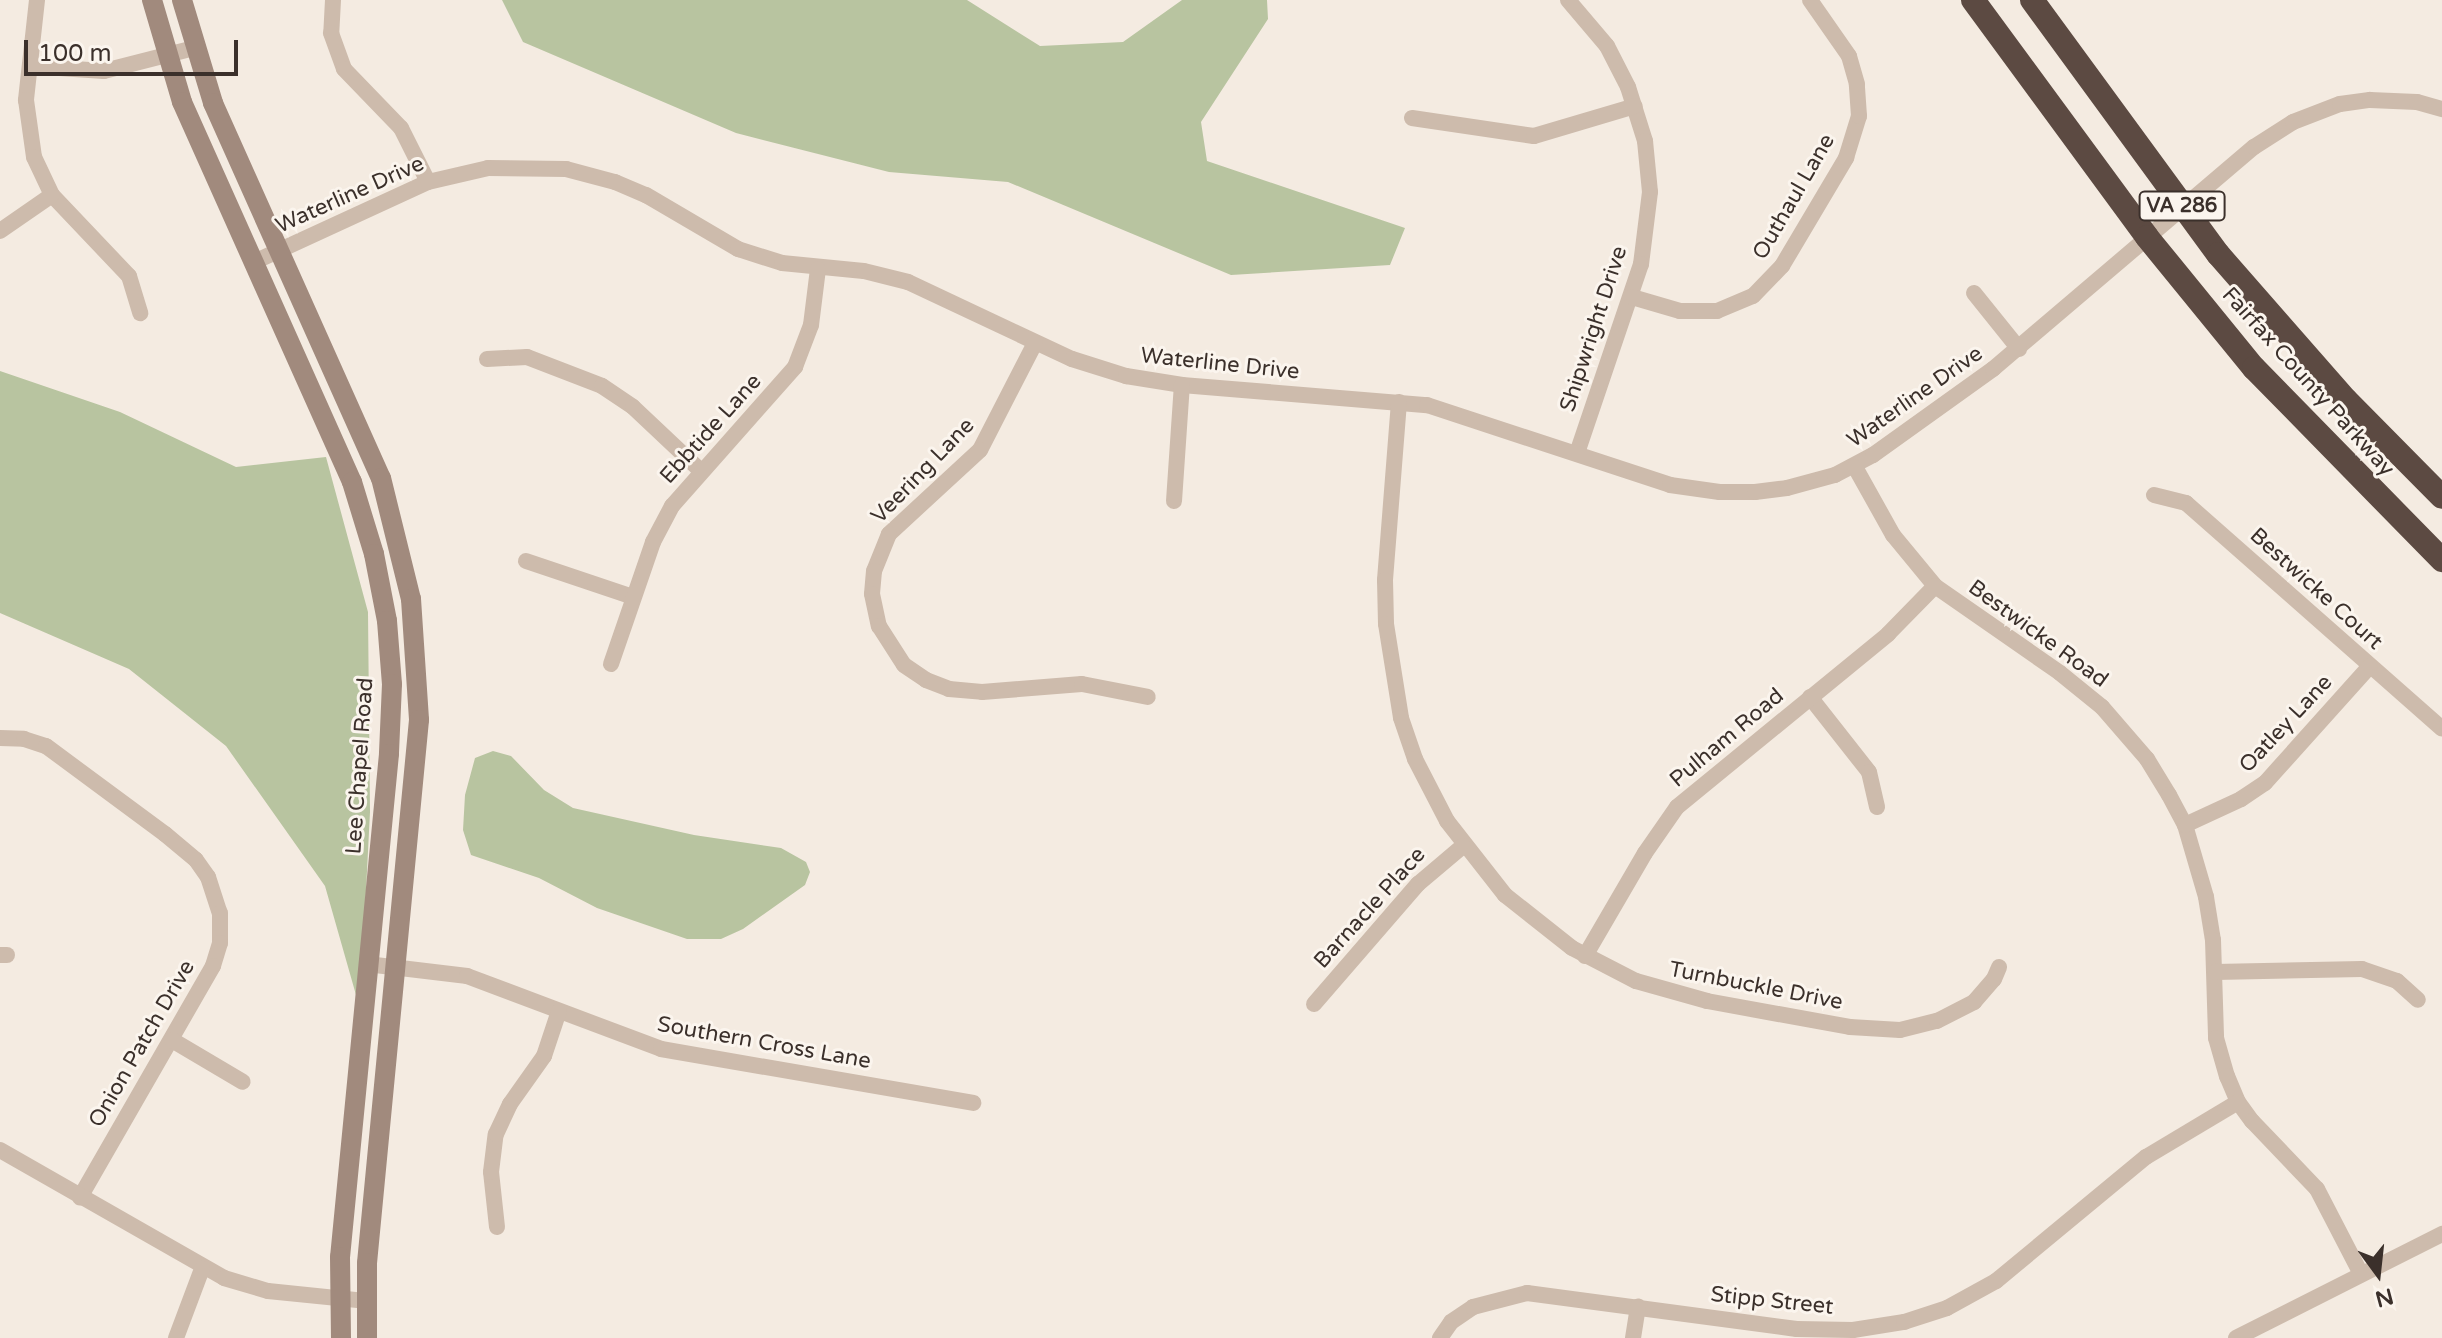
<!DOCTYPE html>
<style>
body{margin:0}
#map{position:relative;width:2442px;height:1338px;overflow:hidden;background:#f4ebe1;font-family:"Varela Round",sans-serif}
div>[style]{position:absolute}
.green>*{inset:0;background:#b8c4a0}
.street>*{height:16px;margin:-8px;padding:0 8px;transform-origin:8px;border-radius:8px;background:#cdbbac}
.secondary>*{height:20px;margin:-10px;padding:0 10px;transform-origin:10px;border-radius:10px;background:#a18a7d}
.highway>*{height:24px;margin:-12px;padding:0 12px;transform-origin:12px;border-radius:12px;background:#5c4a42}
span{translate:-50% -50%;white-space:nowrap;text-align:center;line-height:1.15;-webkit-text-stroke:6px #fbf5ee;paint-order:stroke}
.shield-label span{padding:2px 6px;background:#fbf5ee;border:2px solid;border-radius:6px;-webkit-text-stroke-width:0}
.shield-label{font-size:20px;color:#3b302b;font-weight:700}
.street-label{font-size:22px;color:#3b302b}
.north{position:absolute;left:2338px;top:1234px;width:80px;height:80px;-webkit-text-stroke:6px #fbf5ee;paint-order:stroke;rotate:165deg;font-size:22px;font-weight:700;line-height:32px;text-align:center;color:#3b302b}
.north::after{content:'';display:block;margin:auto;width:28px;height:36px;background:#3b302b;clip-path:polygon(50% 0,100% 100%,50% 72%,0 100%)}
.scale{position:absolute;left:24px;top:40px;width:214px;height:36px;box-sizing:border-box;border:4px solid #3b302b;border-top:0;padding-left:10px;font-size:24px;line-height:28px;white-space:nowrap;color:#3b302b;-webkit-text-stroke:6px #fbf5ee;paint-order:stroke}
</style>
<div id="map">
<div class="green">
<i style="clip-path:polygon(502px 0,967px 0,1040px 46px,1123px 42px,1182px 0,1267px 0,1268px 19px,1201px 122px,1207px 161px,1405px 228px,1390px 265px,1231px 275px,1008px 182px,889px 172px,736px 133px,523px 42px)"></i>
<i style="clip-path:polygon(0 371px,120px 412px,236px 467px,326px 457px,368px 612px,370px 812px,360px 1009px,325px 886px,226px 746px,129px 669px,0 613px)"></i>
<i style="clip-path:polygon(493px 751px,511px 756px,544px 790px,573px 808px,694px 835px,781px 848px,806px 862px,810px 872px,805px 885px,743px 929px,721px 939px,687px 939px,597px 908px,539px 878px,471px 855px,463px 830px,465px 795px,475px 758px)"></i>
</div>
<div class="street">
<i style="left:37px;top:0;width:101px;rotate:96.3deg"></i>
<i style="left:26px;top:100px;width:58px;rotate:82deg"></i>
<i style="left:34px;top:157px;width:42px;rotate:64.7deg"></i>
<i style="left:52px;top:195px;width:112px;rotate:46.5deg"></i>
<i style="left:129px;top:276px;width:39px;rotate:73deg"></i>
<i style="left:333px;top:0;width:33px;rotate:93deg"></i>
<i style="left:331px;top:33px;width:38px;rotate:70deg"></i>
<i style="left:344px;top:69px;width:82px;rotate:46deg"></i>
<i style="left:401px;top:128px;width:60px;rotate:63.4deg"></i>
<i style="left:1568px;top:0;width:60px;rotate:49.7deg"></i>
<i style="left:1607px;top:46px;width:46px;rotate:62.9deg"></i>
<i style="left:1628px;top:87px;width:57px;rotate:72.5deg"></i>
<i style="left:1645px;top:141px;width:51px;rotate:84.4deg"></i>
<i style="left:1650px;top:192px;width:73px;rotate:97.1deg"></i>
<i style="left:1641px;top:264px;width:200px;rotate:108.7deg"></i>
<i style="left:30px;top:66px;width:74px;rotate:3.9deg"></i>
<i style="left:104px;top:71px;width:93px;rotate:-14.3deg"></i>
<i style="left:1412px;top:118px;width:123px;rotate:8.4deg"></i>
<i style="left:1534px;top:136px;width:105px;rotate:-16.5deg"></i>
<i style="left:0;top:231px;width:63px;rotate:-34.7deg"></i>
<i style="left:254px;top:262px;width:192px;rotate:-24.7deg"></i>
<i style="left:428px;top:182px;width:62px;rotate:-13.1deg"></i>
<i style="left:488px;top:168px;width:78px;rotate:0.7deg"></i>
<i style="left:566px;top:169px;width:51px;rotate:14.9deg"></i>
<i style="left:615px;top:182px;width:34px;rotate:23deg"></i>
<i style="left:646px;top:195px;width:107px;rotate:30.4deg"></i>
<i style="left:738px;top:249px;width:46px;rotate:17.7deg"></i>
<i style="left:782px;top:263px;width:82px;rotate:5.6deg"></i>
<i style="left:864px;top:271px;width:45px;rotate:14deg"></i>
<i style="left:908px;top:282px;width:181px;rotate:25.2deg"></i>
<i style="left:1072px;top:359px;width:57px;rotate:17.5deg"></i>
<i style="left:1126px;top:376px;width:57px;rotate:9.1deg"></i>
<i style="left:1182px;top:385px;width:246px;rotate:4.7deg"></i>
<i style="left:1427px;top:405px;width:256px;rotate:18.2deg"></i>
<i style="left:1670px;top:485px;width:50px;rotate:8deg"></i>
<i style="left:1720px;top:492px;width:35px"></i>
<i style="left:1755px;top:492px;width:32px;rotate:-7deg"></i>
<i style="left:1787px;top:488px;width:50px;rotate:-15.2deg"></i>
<i style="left:1835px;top:475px;width:43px;rotate:-27.8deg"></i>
<i style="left:1873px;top:455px;width:148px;rotate:-35.6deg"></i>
<i style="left:1993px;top:369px;width:343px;rotate:-40.4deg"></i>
<i style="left:2254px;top:147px;width:46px;rotate:-32.7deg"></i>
<i style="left:2293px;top:122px;width:50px;rotate:-21deg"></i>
<i style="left:2340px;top:104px;width:30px;rotate:-8deg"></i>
<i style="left:2370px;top:100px;width:47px;rotate:2.4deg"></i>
<i style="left:2417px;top:102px;width:26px;rotate:16deg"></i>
<i style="left:1974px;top:293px;width:72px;rotate:51.2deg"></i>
<i style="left:1632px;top:297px;width:50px;rotate:16.3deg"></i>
<i style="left:1680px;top:311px;width:37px"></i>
<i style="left:1717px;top:311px;width:39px;rotate:-23deg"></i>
<i style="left:1753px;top:296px;width:42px;rotate:-46deg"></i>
<i style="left:1782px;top:266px;width:126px;rotate:-59.3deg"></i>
<i style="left:1846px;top:158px;width:44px;rotate:-72.8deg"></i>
<i style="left:1859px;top:116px;width:32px;rotate:-94deg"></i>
<i style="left:1857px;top:84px;width:29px;rotate:-106deg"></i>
<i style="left:1849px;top:56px;width:68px;rotate:-124.9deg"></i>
<i style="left:1035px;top:343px;width:120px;rotate:117.2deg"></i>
<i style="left:980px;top:450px;width:124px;rotate:137.3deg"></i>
<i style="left:889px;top:534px;width:40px;rotate:112deg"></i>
<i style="left:874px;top:571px;width:23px;rotate:95deg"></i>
<i style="left:872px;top:594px;width:33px;rotate:78deg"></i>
<i style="left:879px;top:626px;width:46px;rotate:57.3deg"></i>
<i style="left:904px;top:665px;width:27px;rotate:34deg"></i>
<i style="left:926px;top:680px;width:25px;rotate:21deg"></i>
<i style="left:949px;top:689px;width:33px;rotate:5deg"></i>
<i style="left:982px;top:692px;width:100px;rotate:-4.6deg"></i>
<i style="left:1082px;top:684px;width:67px;rotate:11.1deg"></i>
<i style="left:487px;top:359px;width:40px;rotate:-2.9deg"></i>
<i style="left:527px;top:357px;width:80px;rotate:21.1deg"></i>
<i style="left:602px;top:386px;width:37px;rotate:34deg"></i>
<i style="left:633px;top:407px;width:93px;rotate:43.3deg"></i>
<i style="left:1399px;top:402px;width:179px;rotate:94.5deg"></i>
<i style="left:1385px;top:580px;width:44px;rotate:88.7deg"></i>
<i style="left:1386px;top:624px;width:95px;rotate:80.9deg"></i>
<i style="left:1401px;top:718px;width:43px;rotate:71.1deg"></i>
<i style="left:1415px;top:759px;width:70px;rotate:62.7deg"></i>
<i style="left:1447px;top:821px;width:94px;rotate:51.9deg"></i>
<i style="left:1505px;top:895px;width:85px;rotate:38.3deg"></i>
<i style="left:1572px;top:948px;width:72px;rotate:27.3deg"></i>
<i style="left:1636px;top:981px;width:74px;rotate:15.7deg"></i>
<i style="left:1707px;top:1001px;width:145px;rotate:10.3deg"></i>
<i style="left:1850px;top:1027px;width:50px;rotate:3.4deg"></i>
<i style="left:1900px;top:1030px;width:38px;rotate:-14deg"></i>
<i style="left:1937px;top:1021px;width:42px;rotate:-27.2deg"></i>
<i style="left:1974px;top:1002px;width:30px;rotate:-49deg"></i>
<i style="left:1994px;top:979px;width:13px;rotate:-67deg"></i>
<i style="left:1855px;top:467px;width:78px;rotate:60.8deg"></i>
<i style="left:1893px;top:535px;width:66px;rotate:50.5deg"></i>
<i style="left:1935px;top:586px;width:152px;rotate:34.8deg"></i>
<i style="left:2060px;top:673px;width:54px;rotate:39deg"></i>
<i style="left:2102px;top:707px;width:69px;rotate:49.1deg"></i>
<i style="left:2147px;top:759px;width:42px;rotate:58.6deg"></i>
<i style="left:2169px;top:795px;width:34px;rotate:62deg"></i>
<i style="left:2185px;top:825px;width:75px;rotate:73.7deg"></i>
<i style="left:2206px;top:897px;width:44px;rotate:80.8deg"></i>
<i style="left:2213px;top:940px;width:98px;rotate:88.2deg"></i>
<i style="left:2216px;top:1038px;width:40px;rotate:74deg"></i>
<i style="left:2227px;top:1076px;width:28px;rotate:67deg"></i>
<i style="left:2238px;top:1102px;width:24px;rotate:54deg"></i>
<i style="left:2252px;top:1121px;width:94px;rotate:46.3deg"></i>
<i style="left:2317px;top:1189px;width:93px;rotate:62.6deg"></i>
<i style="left:2154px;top:495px;width:33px;rotate:14deg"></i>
<i style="left:2186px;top:503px;width:341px;rotate:41.4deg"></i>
<i style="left:1174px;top:501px;width:116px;rotate:-86.1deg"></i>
<i style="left:526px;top:561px;width:113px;rotate:18.6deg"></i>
<i style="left:611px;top:664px;width:129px;rotate:-71deg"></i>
<i style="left:653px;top:542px;width:41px;rotate:-62.2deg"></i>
<i style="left:672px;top:506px;width:186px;rotate:-48.5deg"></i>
<i style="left:795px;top:367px;width:45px;rotate:-69.1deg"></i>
<i style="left:811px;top:325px;width:56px;rotate:-82.9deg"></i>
<i style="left:1810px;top:697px;width:95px;rotate:51.8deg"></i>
<i style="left:1869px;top:772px;width:36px;rotate:77deg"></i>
<i style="left:0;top:738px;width:24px;rotate:2deg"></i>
<i style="left:24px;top:739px;width:23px;rotate:18deg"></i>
<i style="left:46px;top:746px;width:148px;rotate:36.5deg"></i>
<i style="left:165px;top:834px;width:40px;rotate:40deg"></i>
<i style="left:196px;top:860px;width:21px;rotate:55deg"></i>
<i style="left:208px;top:877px;width:38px;rotate:72deg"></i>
<i style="left:220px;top:913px;width:30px;rotate:90deg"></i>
<i style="left:220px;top:943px;width:24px;rotate:107deg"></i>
<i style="left:213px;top:966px;width:267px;rotate:119.9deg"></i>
<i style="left:2185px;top:825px;width:62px;rotate:-24.9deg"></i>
<i style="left:2241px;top:799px;width:29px;rotate:-34deg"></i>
<i style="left:2265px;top:783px;width:157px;rotate:-48.1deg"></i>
<i style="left:0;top:955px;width:7px"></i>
<i style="left:1585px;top:956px;width:119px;rotate:-59.8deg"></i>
<i style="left:1645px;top:853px;width:56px;rotate:-55.2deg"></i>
<i style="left:1677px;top:807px;width:273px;rotate:-39.3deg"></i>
<i style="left:1888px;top:634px;width:67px;rotate:-45.6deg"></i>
<i style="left:367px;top:964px;width:101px;rotate:6.8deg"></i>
<i style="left:467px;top:976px;width:207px;rotate:20.6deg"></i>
<i style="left:661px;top:1049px;width:317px;rotate:9.8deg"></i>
<i style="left:2215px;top:972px;width:147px;rotate:-1.2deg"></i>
<i style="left:2362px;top:969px;width:37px;rotate:19deg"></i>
<i style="left:2397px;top:981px;width:28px;rotate:42deg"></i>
<i style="left:1314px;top:1004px;width:159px;rotate:-49.1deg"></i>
<i style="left:1418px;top:884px;width:59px;rotate:-40.2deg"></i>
<i style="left:172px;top:1040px;width:82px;rotate:30.6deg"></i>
<i style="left:0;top:1150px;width:258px;rotate:29.7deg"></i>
<i style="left:224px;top:1278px;width:46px;rotate:16.5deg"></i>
<i style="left:268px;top:1291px;width:100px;rotate:5.8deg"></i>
<i style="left:497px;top:1227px;width:55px;rotate:-96.2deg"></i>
<i style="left:491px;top:1172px;width:38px;rotate:-83deg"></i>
<i style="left:496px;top:1134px;width:33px;rotate:-65deg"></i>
<i style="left:510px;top:1104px;width:59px;rotate:-54.7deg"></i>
<i style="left:544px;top:1056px;width:47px;rotate:-71.6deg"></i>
<i style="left:176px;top:1338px;width:74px;rotate:-69.4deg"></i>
<i style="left:1440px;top:1338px;width:19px;rotate:-55deg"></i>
<i style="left:1451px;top:1322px;width:27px;rotate:-34deg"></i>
<i style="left:1473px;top:1307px;width:56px;rotate:-14.5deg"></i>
<i style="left:1527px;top:1293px;width:272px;rotate:7.6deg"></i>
<i style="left:1797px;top:1329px;width:56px;rotate:1deg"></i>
<i style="left:1853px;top:1330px;width:52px;rotate:-8.9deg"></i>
<i style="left:1904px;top:1322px;width:45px;rotate:-18deg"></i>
<i style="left:1947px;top:1308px;width:56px;rotate:-28.9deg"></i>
<i style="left:1996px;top:1281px;width:195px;rotate:-39.6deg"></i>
<i style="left:2146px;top:1157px;width:107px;rotate:-30.9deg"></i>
<i style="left:1633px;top:1338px;width:32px;rotate:-81deg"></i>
<i style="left:2236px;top:1338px;width:231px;rotate:-26.8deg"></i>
</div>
<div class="secondary">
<i style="left:152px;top:0;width:106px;rotate:73.6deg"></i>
<i style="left:182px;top:102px;width:416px;rotate:65.9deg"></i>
<i style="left:352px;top:482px;width:75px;rotate:73deg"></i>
<i style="left:374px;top:554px;width:68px;rotate:79deg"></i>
<i style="left:387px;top:621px;width:63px;rotate:85.5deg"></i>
<i style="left:392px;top:684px;width:70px;rotate:92.5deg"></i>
<i style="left:389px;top:754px;width:505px;rotate:95.56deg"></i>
<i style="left:340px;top:1257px;width:81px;rotate:89.3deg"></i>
<i style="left:182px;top:0;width:108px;rotate:73.2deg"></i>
<i style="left:213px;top:103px;width:411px;rotate:65.9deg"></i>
<i style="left:381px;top:478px;width:125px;rotate:76.1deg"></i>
<i style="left:411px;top:599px;width:121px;rotate:86.2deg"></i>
<i style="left:419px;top:720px;width:545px;rotate:95.47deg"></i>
<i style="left:367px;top:1263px;width:75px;rotate:90deg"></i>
</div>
<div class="highway">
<i style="left:1973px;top:0;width:294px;rotate:53.7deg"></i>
<i style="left:2147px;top:237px;width:169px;rotate:50.8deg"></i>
<i style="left:2254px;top:368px;width:269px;rotate:45.6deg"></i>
<i style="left:2032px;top:0;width:315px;rotate:53.8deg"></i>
<i style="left:2218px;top:254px;width:194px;rotate:48.8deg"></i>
<i style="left:2346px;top:400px;width:136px;rotate:45.3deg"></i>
</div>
<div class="shield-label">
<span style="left:2182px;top:206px">VA 286</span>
</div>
<div class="street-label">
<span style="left:350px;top:195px;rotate:-24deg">Waterline Drive</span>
<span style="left:1794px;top:197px;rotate:-60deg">Outhaul Lane</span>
<span style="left:1594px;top:329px;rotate:-72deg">Shipwright Drive</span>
<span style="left:1220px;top:364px;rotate:6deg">Waterline Drive</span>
<span style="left:2308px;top:382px;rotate:48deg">Fairfax County Parkway</span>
<span style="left:1915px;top:397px;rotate:-35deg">Waterline Drive</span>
<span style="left:711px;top:429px;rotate:-48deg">Ebbtide Lane</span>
<span style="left:923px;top:471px;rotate:-46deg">Veering Lane</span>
<span style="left:2316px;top:589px;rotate:42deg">Bestwicke Court</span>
<span style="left:2038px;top:634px;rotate:36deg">Bestwicke Road</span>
<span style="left:2286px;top:724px;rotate:-47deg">Oatley Lane</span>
<span style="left:1727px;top:738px;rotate:-40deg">Pulham Road</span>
<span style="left:360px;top:766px;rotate:-86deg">Lee Chapel Road</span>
<span style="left:1370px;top:908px;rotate:-48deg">Barnacle Place</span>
<span style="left:1756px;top:986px;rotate:11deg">Turnbuckle Drive</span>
<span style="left:764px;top:1043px;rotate:10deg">Southern Cross Lane</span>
<span style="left:142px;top:1044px;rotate:-60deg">Onion Patch Drive</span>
<span style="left:1772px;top:1301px;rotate:6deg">Stipp Street</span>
</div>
<div class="north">N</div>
<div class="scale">100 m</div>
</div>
